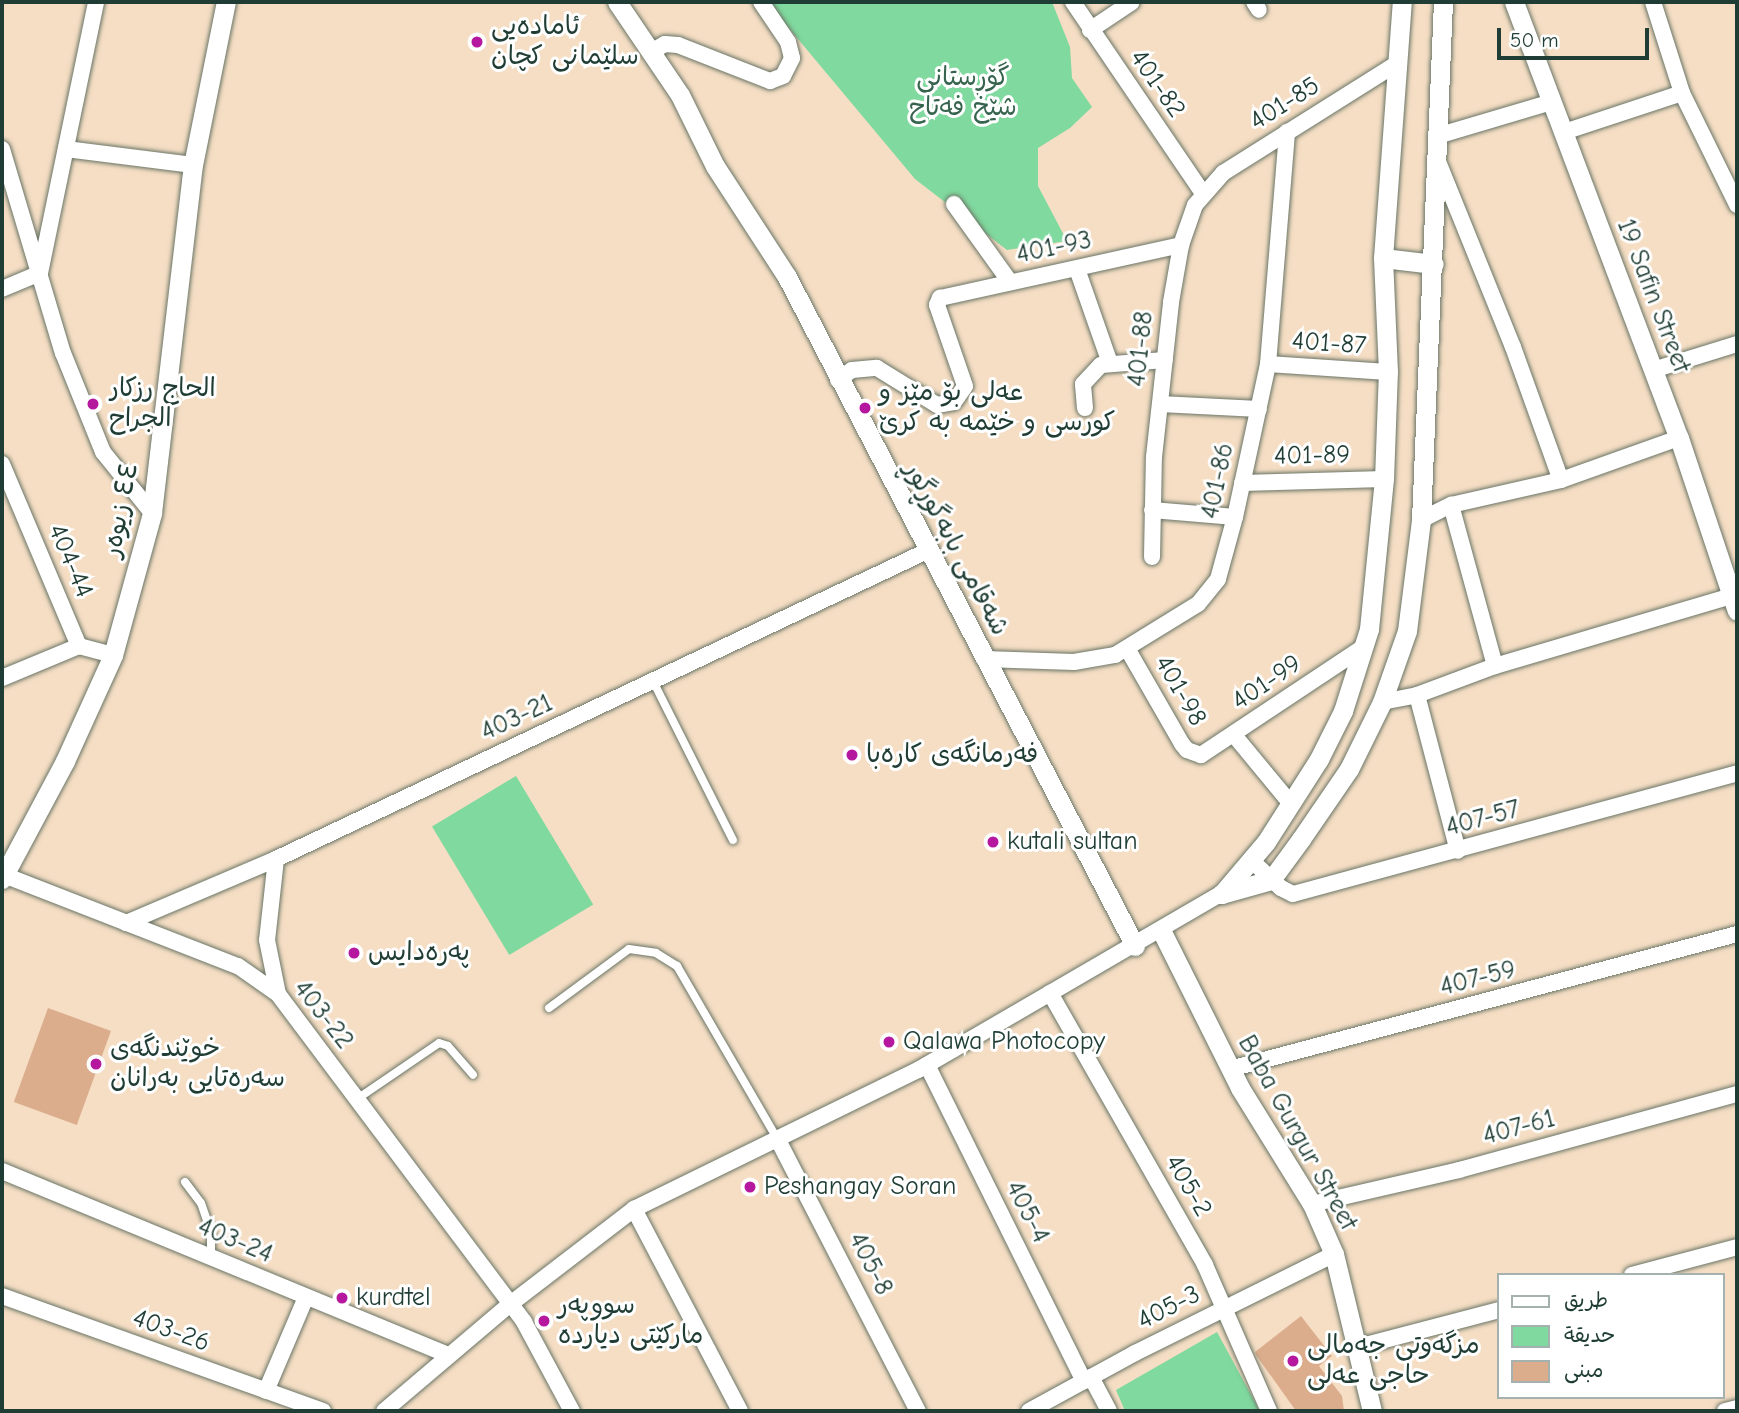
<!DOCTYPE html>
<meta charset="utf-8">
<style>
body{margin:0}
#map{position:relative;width:1739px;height:1413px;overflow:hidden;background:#f5dec4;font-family:"Comic Neue","Playpen Sans Arabic",sans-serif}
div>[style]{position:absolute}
.green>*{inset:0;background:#80d99e;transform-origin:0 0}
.building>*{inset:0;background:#dbad8d;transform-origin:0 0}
.roads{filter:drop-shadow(0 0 2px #6a7566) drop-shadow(0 0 2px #6a7566)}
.service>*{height:8px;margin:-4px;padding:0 4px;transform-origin:4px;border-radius:4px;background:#fff}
.minor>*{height:16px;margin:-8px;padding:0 8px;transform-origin:8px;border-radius:8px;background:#fff}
.tertiary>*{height:19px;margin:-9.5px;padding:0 9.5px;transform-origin:9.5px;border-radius:9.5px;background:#fff}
.dots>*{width:19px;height:19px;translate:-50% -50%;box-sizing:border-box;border:4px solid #fff;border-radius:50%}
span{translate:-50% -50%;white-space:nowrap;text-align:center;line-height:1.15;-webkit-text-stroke:6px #fff;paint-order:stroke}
.poi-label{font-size:26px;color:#1f3d34}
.left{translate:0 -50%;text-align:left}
.park-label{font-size:26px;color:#37644e}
.street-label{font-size:26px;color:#1f3d34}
.frame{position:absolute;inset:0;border:4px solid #1f3d34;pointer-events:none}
.legend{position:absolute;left:1497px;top:1273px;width:228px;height:126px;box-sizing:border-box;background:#fff;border:2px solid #a5b1ae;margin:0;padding:9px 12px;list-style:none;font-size:21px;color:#1f3d34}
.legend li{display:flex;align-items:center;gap:14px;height:35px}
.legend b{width:35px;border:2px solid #a5b1ae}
.scale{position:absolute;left:1497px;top:28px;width:152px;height:32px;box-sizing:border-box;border:4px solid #1f3d34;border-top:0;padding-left:9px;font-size:21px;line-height:24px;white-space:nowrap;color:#1f3d34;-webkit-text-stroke:5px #fff;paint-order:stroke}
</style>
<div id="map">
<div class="green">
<i style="clip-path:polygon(767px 2px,1052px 2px,1070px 47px,1072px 78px,1092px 107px,1070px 128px,1038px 148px,1038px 186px,1067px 241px,1007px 250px,915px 179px)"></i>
<i style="left:516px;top:776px;width:150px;height:98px;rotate:59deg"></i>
<i style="clip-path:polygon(1217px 1332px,1260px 1411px,1125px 1411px,1116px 1390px)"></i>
</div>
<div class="building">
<i style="left:48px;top:1008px;width:67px;height:100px;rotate:20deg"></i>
<i style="clip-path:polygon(1301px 1316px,1332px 1356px,1319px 1366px,1342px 1396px,1344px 1411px,1296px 1411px,1256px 1355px,1255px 1352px)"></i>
</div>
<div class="roads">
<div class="service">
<i style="left:653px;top:681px;width:178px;rotate:63.3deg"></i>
<i style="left:549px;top:1008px;width:99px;rotate:-36.4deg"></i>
<i style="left:629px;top:949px;width:27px;rotate:8deg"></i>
<i style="left:656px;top:953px;width:25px;rotate:32deg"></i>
<i style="left:677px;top:966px;width:201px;rotate:59.9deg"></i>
<i style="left:357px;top:1099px;width:99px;rotate:-34.3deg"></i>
<i style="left:439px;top:1043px;width:9px;rotate:18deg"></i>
<i style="left:448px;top:1046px;width:38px;rotate:49deg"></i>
<i style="left:185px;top:1182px;width:26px;rotate:53deg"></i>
<i style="left:201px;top:1203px;width:31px;rotate:71deg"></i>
<i style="left:211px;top:1232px;width:25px;rotate:90deg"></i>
</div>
<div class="minor">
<i style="left:1073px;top:2px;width:231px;rotate:55.8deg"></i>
<i style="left:1254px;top:2px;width:9px;rotate:58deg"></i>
<i style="left:1653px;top:2px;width:96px;rotate:72.3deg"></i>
<i style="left:1682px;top:93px;width:125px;rotate:63.8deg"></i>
<i style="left:1090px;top:30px;width:50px;rotate:-33.7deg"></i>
<i style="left:651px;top:52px;width:16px;rotate:-30deg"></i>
<i style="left:665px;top:44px;width:13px;rotate:4deg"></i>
<i style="left:678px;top:45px;width:99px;rotate:21.4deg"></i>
<i style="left:770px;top:81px;width:14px;rotate:-21deg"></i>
<i style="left:783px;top:76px;width:20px;rotate:-63deg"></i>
<i style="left:792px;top:58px;width:16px;rotate:-104deg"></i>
<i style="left:788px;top:42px;width:48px;rotate:-124deg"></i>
<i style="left:1564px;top:132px;width:124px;rotate:-18.3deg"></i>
<i style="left:1437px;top:136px;width:120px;rotate:-16.5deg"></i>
<i style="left:2px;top:149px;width:213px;rotate:73.4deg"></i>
<i style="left:63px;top:353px;width:107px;rotate:68deg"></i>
<i style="left:103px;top:452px;width:78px;rotate:51.2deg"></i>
<i style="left:66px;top:149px;width:128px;rotate:7.2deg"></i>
<i style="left:1437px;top:159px;width:203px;rotate:68deg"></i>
<i style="left:1513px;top:347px;width:141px;rotate:70.2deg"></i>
<i style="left:954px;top:204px;width:96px;rotate:54.3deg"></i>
<i style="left:1077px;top:269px;width:100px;rotate:70.7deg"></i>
<i style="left:2px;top:289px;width:41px;rotate:-22.8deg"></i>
<i style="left:40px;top:273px;width:277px;rotate:-78.3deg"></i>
<i style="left:1268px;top:364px;width:120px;rotate:3.8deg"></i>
<i style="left:1653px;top:370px;width:88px;rotate:-17.2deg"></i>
<i style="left:838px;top:380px;width:17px;rotate:-36deg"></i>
<i style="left:852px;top:370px;width:25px;rotate:-5deg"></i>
<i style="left:877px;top:368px;width:70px;rotate:31.7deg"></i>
<i style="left:937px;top:405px;width:17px;rotate:-10deg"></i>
<i style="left:954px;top:402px;width:19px;rotate:-55deg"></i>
<i style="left:965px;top:386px;width:86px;rotate:-109.1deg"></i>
<i style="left:937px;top:305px;width:8px;rotate:-67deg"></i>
<i style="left:940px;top:298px;width:247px;rotate:-12.4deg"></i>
<i style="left:1160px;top:404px;width:99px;rotate:2.9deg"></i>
<i style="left:1085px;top:408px;width:24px;rotate:-95deg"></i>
<i style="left:1083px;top:384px;width:26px;rotate:-47deg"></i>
<i style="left:1101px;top:365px;width:64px;rotate:-4.5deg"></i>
<i style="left:2px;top:464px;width:198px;rotate:67.1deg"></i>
<i style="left:79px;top:646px;width:35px;rotate:15deg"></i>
<i style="left:1242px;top:483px;width:142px;rotate:-1.6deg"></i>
<i style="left:1451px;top:505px;width:167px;rotate:74.7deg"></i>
<i style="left:1152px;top:510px;width:83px;rotate:4.8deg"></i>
<i style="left:1421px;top:520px;width:34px;rotate:-27deg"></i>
<i style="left:1451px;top:505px;width:113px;rotate:-12.8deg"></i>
<i style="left:1561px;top:480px;width:125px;rotate:-19.6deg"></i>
<i style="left:1152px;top:557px;width:100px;rotate:-88.9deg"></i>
<i style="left:1154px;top:457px;width:156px;rotate:-83.7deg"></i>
<i style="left:1171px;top:302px;width:58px;rotate:-80deg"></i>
<i style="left:1181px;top:245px;width:42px;rotate:-70.7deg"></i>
<i style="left:1195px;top:205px;width:43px;rotate:-48.8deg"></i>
<i style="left:1223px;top:173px;width:207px;rotate:-32.2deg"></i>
<i style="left:1128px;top:650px;width:108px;rotate:60.1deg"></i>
<i style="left:1182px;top:744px;width:8px;rotate:50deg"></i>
<i style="left:1187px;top:750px;width:15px;rotate:20deg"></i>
<i style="left:1201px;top:755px;width:197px;rotate:-33.6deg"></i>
<i style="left:984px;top:659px;width:90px;rotate:1.9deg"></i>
<i style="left:1074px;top:662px;width:42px;rotate:-9.7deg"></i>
<i style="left:1115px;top:655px;width:97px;rotate:-31.6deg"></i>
<i style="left:1198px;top:604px;width:32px;rotate:-51deg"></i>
<i style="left:1218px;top:579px;width:64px;rotate:-74.7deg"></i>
<i style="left:1235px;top:517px;width:157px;rotate:-77.8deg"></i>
<i style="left:1268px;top:364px;width:233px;rotate:-85.3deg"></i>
<i style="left:2px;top:678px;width:83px;rotate:-22.6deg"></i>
<i style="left:1417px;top:695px;width:161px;rotate:75.3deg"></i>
<i style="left:1382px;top:702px;width:36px;rotate:-11deg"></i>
<i style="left:1417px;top:695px;width:83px;rotate:-20.4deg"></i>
<i style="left:1495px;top:666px;width:247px;rotate:-16.5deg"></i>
<i style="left:1234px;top:735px;width:89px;rotate:50.4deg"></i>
<i style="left:276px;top:859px;width:81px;rotate:96.3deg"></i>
<i style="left:267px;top:940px;width:55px;rotate:78.5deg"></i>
<i style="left:1252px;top:861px;width:40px;rotate:43deg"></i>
<i style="left:1281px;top:888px;width:13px;rotate:27deg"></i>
<i style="left:1293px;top:894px;width:460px;rotate:-15.2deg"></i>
<i style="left:4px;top:875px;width:251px;rotate:21.3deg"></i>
<i style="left:238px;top:966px;width:49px;rotate:35deg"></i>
<i style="left:278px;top:994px;width:410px;rotate:53.1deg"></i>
<i style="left:524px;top:1322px;width:101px;rotate:61.7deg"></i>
<i style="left:126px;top:923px;width:163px;rotate:-23.1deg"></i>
<i style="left:276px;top:859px;width:720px;rotate:-25.32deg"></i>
<i style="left:1050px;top:993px;width:313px;rotate:60.3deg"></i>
<i style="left:1205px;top:1265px;width:159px;rotate:66.3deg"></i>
<i style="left:927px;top:1065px;width:353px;rotate:63.6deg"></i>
<i style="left:1230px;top:1069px;width:525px;rotate:-14.91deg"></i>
<i style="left:778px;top:1140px;width:305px;rotate:62.7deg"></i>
<i style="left:2px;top:1171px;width:483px;rotate:22.4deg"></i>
<i style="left:1312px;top:1204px;width:151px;rotate:-13deg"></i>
<i style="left:1459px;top:1170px;width:288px;rotate:-15.3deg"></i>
<i style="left:634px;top:1209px;width:228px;rotate:62.3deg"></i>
<i style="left:1632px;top:1275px;width:109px;rotate:-14.9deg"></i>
<i style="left:2px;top:1296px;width:341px;rotate:19.7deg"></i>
<i style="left:1358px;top:1347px;width:146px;rotate:-14.7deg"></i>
<i style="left:1091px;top:1377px;width:38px;rotate:62deg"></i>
<i style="left:266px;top:1391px;width:102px;rotate:-66.9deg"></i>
<i style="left:384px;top:1411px;width:164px;rotate:-40.3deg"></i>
<i style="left:509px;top:1305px;width:158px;rotate:-37.5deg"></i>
<i style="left:634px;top:1209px;width:316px;rotate:-26.1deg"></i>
<i style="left:918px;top:1070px;width:350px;rotate:-30.2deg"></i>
<i style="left:1029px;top:1411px;width:121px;rotate:-28.7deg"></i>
<i style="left:1135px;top:1353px;width:222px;rotate:-26.4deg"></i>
<i style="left:1725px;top:1411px;width:12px;rotate:-14deg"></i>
</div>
<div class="tertiary">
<i style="left:617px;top:2px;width:112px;rotate:55.9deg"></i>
<i style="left:680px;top:95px;width:79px;rotate:63.8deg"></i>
<i style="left:715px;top:166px;width:132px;rotate:57deg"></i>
<i style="left:787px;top:277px;width:754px;rotate:62.52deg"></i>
<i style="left:1514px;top:2px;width:466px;rotate:69.3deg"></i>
<i style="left:1679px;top:438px;width:182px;rotate:71.5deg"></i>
<i style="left:1383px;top:258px;width:51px;rotate:6.7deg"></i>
<i style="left:2px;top:879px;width:134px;rotate:-61.9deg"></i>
<i style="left:65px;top:761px;width:116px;rotate:-65.6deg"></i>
<i style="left:113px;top:655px;width:147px;rotate:-74.6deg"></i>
<i style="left:152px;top:513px;width:350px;rotate:-83.3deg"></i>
<i style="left:193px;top:165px;width:166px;rotate:-78.6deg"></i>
<i style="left:1221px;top:894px;width:52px;rotate:-15.6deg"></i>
<i style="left:1271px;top:880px;width:51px;rotate:-53.8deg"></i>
<i style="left:1301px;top:839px;width:85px;rotate:-55.6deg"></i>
<i style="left:1349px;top:769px;width:75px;rotate:-63.8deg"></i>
<i style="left:1382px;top:702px;width:75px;rotate:-70.6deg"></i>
<i style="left:1407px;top:631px;width:112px;rotate:-82.8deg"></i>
<i style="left:1421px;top:520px;width:518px;rotate:-87.57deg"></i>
<i style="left:1222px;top:894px;width:68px;rotate:-49.8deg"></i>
<i style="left:1266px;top:842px;width:98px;rotate:-57.4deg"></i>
<i style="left:1319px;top:759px;width:54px;rotate:-63.4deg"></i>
<i style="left:1343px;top:711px;width:86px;rotate:-72.4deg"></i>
<i style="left:1369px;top:629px;width:151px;rotate:-84.3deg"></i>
<i style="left:1384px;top:479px;width:107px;rotate:-87.9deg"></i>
<i style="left:1388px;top:372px;width:114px;rotate:-92.5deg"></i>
<i style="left:1383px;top:258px;width:257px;rotate:-85.8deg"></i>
<i style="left:1161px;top:930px;width:177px;rotate:63.4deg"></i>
<i style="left:1240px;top:1088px;width:137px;rotate:58.2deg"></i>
<i style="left:1312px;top:1204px;width:55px;rotate:66.3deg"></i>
<i style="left:1334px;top:1254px;width:162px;rotate:76.4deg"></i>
</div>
</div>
<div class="dots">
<i style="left:477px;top:42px;background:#b5179e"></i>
<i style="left:93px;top:404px;background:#b5179e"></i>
<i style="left:865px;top:408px;background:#b5179e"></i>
<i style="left:852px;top:755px;background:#b5179e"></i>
<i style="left:993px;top:842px;background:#b5179e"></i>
<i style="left:354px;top:953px;background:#b5179e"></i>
<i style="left:889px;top:1042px;background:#b5179e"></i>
<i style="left:96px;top:1064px;background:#b5179e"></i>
<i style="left:750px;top:1187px;background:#b5179e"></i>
<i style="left:342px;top:1298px;background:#b5179e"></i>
<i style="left:544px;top:1321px;background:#b5179e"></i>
<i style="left:1293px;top:1361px;background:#b5179e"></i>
</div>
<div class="poi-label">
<span class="left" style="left:491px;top:42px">ئامادەیی<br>سلێمانی کچان</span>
<span class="left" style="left:109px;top:404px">الحاج رزكار<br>الجراح</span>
<span class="left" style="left:879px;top:408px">عەلی بۆ مێز و<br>کورسی و خێمە بە کرێ</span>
<span class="left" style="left:866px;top:755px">فەرمانگەی کارەبا</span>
<span class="left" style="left:1007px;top:842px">kutali sultan</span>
<span class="left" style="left:368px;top:953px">پەرەدایس</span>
<span class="left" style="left:903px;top:1042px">Qalawa Photocopy</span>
<span class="left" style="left:110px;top:1064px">خوێندنگەی<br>سەرەتایی بەرانان</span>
<span class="left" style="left:764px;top:1187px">Peshangay Soran</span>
<span class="left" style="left:356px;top:1298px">kurdtel</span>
<span class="left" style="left:558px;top:1321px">سووپەر<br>مارکێتی دیاردە</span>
<span class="left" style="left:1307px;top:1361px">مزگەوتی جەمالی<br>حاجی عەلی</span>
</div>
<div class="park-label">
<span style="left:963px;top:93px">گۆڕستانی<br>شێخ فەتاح</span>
</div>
<div class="street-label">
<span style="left:1157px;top:84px;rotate:55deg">401-82</span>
<span style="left:1285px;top:104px;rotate:-32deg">401-85</span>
<span style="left:1054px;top:248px;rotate:-12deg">401-93</span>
<span style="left:1653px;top:296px;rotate:69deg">19 Safin Street</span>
<span style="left:1329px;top:344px;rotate:4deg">401-87</span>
<span style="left:1141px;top:349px;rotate:-84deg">401-88</span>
<span style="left:1312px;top:456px;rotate:-1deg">401-89</span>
<span style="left:1218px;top:481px;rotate:-78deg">401-86</span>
<span style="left:121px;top:510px;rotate:-79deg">٤٤ زیوەر</span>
<span style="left:956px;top:549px;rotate:62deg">شەقامی بابەگوڕگوڕ</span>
<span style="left:70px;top:561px;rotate:67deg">404-44</span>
<span style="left:1267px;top:683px;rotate:-34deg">401-99</span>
<span style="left:1180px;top:691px;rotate:60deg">401-98</span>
<span style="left:517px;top:718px;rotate:-25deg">403-21</span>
<span style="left:1483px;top:819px;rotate:-15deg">407-57</span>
<span style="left:1478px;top:979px;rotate:-14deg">407-59</span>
<span style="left:323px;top:1015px;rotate:52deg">403-22</span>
<span style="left:1519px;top:1128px;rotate:-15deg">407-61</span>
<span style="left:1297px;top:1133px;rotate:61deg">Baba Gurgur Street</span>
<span style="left:1188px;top:1186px;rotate:60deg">405-2</span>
<span style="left:1027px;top:1212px;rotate:63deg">405-4</span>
<span style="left:235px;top:1241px;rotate:23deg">403-24</span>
<span style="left:870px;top:1264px;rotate:63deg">405-8</span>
<span style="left:1169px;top:1308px;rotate:-27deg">405-3</span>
<span style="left:171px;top:1331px;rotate:20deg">403-26</span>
</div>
<div class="frame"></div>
<ul class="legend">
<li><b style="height:9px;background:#fff"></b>طريق</li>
<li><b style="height:19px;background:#80d99e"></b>حديقة</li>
<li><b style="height:19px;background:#dbad8d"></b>مبنى</li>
</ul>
<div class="scale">50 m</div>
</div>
